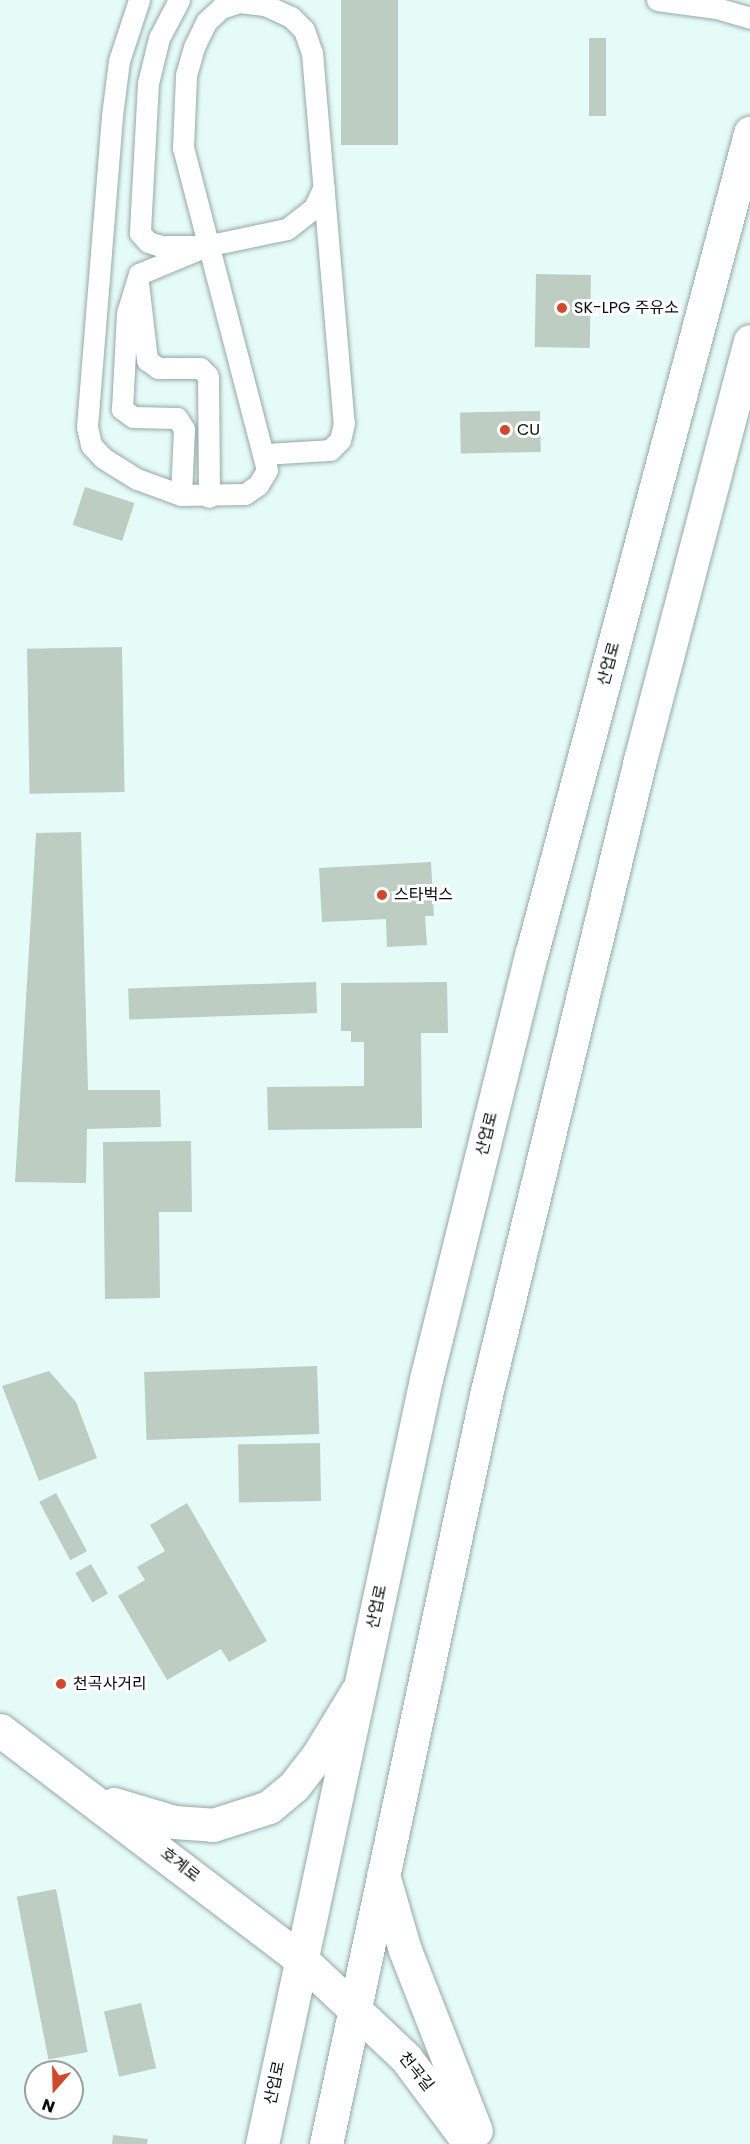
<!DOCTYPE html>
<meta charset="utf-8">
<style>
body{margin:0}
#map{position:relative;width:750px;height:2144px;overflow:hidden;background:#e5fbf8;font-family:Poppins,"Noto Sans KR",sans-serif}
div>[style]{position:absolute}
.building>*{inset:0;background:#bdcdc2;transform-origin:0 0}
.roads{filter:drop-shadow(0 0 2px #95a9a6) drop-shadow(0 0 2px #95a9a6)}
.service>*{height:21px;margin:-10.5px;padding:0 10.5px;transform-origin:10.5px;border-radius:10.5px;background:#fff}
.tertiary>*{height:33px;margin:-16.5px;padding:0 16.5px;transform-origin:16.5px;border-radius:16.5px;background:#fff}
.secondary>*{height:33px;margin:-16.5px;padding:0 16.5px;transform-origin:16.5px;border-radius:16.5px;background:#fff}
.dots>*{width:16px;height:16px;translate:-50% -50%;box-sizing:border-box;border:3px solid #fff;border-radius:50%}
span{translate:-50% -50%;white-space:nowrap;text-align:center;line-height:1.15;-webkit-text-stroke:6px #fff;paint-order:stroke}
.poi-label{font-size:16px;color:#060d0c}
.left{translate:0 -50%;text-align:left}
.street-label{font-size:16px;color:#060d0c}
.north{position:absolute;left:24px;top:2060px;width:60px;height:60px;box-sizing:border-box;background:#fff;border:2px solid #9b9e9e;border-radius:50%;rotate:200deg;font-size:16px;font-weight:700;line-height:24px;text-align:center;color:#060d0c}
.north::after{content:'';display:block;margin:auto;width:21px;height:27px;background:#d3482b;clip-path:polygon(50% 0,100% 100%,50% 72%,0 100%)}
</style>
<div id="map">
<div class="building">
<i style="left:341px;top:0;width:57px;height:145px"></i>
<i style="left:589px;top:38px;width:17px;height:78px"></i>
<i style="left:536px;top:274px;width:55px;height:73px;rotate:1deg"></i>
<i style="left:540px;top:411px;width:41px;height:80px;rotate:89deg"></i>
<i style="left:85px;top:487px;width:52px;height:40px;rotate:18deg"></i>
<i style="left:122px;top:647px;width:145px;height:95px;rotate:89deg"></i>
<i style="clip-path:polygon(81px 832px,88px 1090px,160px 1090px,161px 1127px,87px 1129px,86px 1183px,15px 1182px,36px 833px)"></i>
<i style="clip-path:polygon(431px 862px,434px 916px,425px 916px,427px 945px,387px 947px,386px 919px,322px 922px,319px 868px)"></i>
<i style="left:316px;top:982px;width:31px;height:188px;rotate:88deg"></i>
<i style="clip-path:polygon(447px 982px,448px 1033px,421px 1033px,422px 1128px,268px 1130px,267px 1087px,364px 1086px,364px 1042px,351px 1042px,351px 1031px,341px 1031px,341px 983px)"></i>
<i style="clip-path:polygon(191px 1141px,192px 1212px,159px 1212px,160px 1298px,105px 1299px,103px 1142px)"></i>
<i style="left:317px;top:1366px;width:68px;height:173px;rotate:88deg"></i>
<i style="clip-path:polygon(49px 1371px,76px 1402px,97px 1458px,39px 1481px,2px 1386px)"></i>
<i style="left:320px;top:1443px;width:58px;height:82px;rotate:89deg"></i>
<i style="left:56px;top:1493px;width:66px;height:19px;rotate:62deg"></i>
<i style="clip-path:polygon(187px 1503px,267px 1641px,229px 1662px,221px 1649px,167px 1680px,118px 1596px,145px 1580px,137px 1567px,165px 1551px,150px 1525px)"></i>
<i style="left:91px;top:1564px;width:34px;height:18px;rotate:60deg"></i>
<i style="left:56px;top:1889px;width:166px;height:40px;rotate:79deg"></i>
<i style="left:141px;top:2003px;width:67px;height:38px;rotate:77deg"></i>
<i style="clip-path:polygon(113px 2135px,148px 2139px,147px 2144px,112px 2144px)"></i>
</div>
<div class="roads">
<div class="service">
<i style="left:139px;top:0;width:64px;rotate:108.2deg"></i>
<i style="left:119px;top:61px;width:55px;rotate:97.3deg"></i>
<i style="left:112px;top:116px;width:312px;rotate:94.6deg"></i>
<i style="left:87px;top:427px;width:18px;rotate:77deg"></i>
<i style="left:91px;top:445px;width:18px;rotate:47deg"></i>
<i style="left:103px;top:458px;width:40px;rotate:32deg"></i>
<i style="left:137px;top:479px;width:47px;rotate:20deg"></i>
<i style="left:181px;top:495px;width:64px;rotate:-0.9deg"></i>
<i style="left:245px;top:494px;width:16px;rotate:-35deg"></i>
<i style="left:258px;top:485px;width:17px;rotate:-59deg"></i>
<i style="left:267px;top:470px;width:333px;rotate:-104.6deg"></i>
<i style="left:183px;top:148px;width:73px;rotate:-87.6deg"></i>
<i style="left:186px;top:75px;width:29px;rotate:-74deg"></i>
<i style="left:194px;top:47px;width:28px;rotate:-64deg"></i>
<i style="left:206px;top:22px;width:21px;rotate:-43deg"></i>
<i style="left:221px;top:8px;width:19px;rotate:-18deg"></i>
<i style="left:239px;top:2px;width:26px;rotate:7deg"></i>
<i style="left:265px;top:5px;width:29px;rotate:25deg"></i>
<i style="left:291px;top:17px;width:18px;rotate:45deg"></i>
<i style="left:304px;top:30px;width:24px;rotate:71deg"></i>
<i style="left:312px;top:53px;width:371px;rotate:85.1deg"></i>
<i style="left:344px;top:423px;width:17px;rotate:103deg"></i>
<i style="left:340px;top:440px;width:14px;rotate:135deg"></i>
<i style="left:330px;top:450px;width:65px;rotate:176.5deg"></i>
<i style="left:179px;top:0;width:43px;rotate:117.8deg"></i>
<i style="left:159px;top:38px;width:46px;rotate:103.7deg"></i>
<i style="left:148px;top:83px;width:150px;rotate:93.1deg"></i>
<i style="left:140px;top:233px;width:12px;rotate:48deg"></i>
<i style="left:148px;top:242px;width:14px;rotate:17deg"></i>
<i style="left:161px;top:246px;width:45px"></i>
<i style="left:206px;top:246px;width:83px;rotate:-11.9deg"></i>
<i style="left:287px;top:229px;width:34px;rotate:-38deg"></i>
<i style="left:314px;top:208px;width:23px;rotate:-65deg"></i>
<i style="left:657px;top:0;width:60px;rotate:7.7deg"></i>
<i style="left:716px;top:8px;width:35px;rotate:16deg"></i>
<i style="left:138px;top:283px;width:78px;rotate:83.3deg"></i>
<i style="left:147px;top:360px;width:14px;rotate:36deg"></i>
<i style="left:158px;top:368px;width:42px"></i>
<i style="left:200px;top:368px;width:11px;rotate:45deg"></i>
<i style="left:208px;top:376px;width:121px;rotate:89.5deg"></i>
<i style="left:181px;top:495px;width:66px;rotate:-87.4deg"></i>
<i style="left:184px;top:429px;width:13px;rotate:-122deg"></i>
<i style="left:177px;top:418px;width:44px;rotate:-178.7deg"></i>
<i style="left:133px;top:417px;width:14px;rotate:-144deg"></i>
<i style="left:122px;top:409px;width:96px;rotate:-87deg"></i>
<i style="left:127px;top:313px;width:41px;rotate:-72.9deg"></i>
<i style="left:139px;top:274px;width:63px;rotate:-22.5deg"></i>
</div>
<div class="tertiary">
<i style="left:0;top:1730px;width:378px;rotate:37.3deg"></i>
<i style="left:301px;top:1959px;width:144px;rotate:43.3deg"></i>
<i style="left:406px;top:2058px;width:107px;rotate:53.3deg"></i>
<i style="left:114px;top:1804px;width:63px;rotate:16.7deg"></i>
<i style="left:174px;top:1822px;width:39px;rotate:4deg"></i>
<i style="left:213px;top:1825px;width:59px;rotate:-17.8deg"></i>
<i style="left:269px;top:1807px;width:33px;rotate:-40deg"></i>
<i style="left:294px;top:1786px;width:39px;rotate:-52deg"></i>
<i style="left:318px;top:1755px;width:75px;rotate:-58.6deg"></i>
<i style="left:383px;top:1875px;width:78px;rotate:73.7deg"></i>
<i style="left:405px;top:1950px;width:194px;rotate:68.6deg"></i>
</div>
<div class="secondary">
<i style="left:262px;top:2144px;width:782px;rotate:-77.9deg"></i>
<i style="left:426px;top:1379px;width:440px;rotate:-76.1deg"></i>
<i style="left:532px;top:952px;width:848px;rotate:-75.09deg"></i>
<i style="left:326px;top:2144px;width:766px;rotate:-77.94deg"></i>
<i style="left:486px;top:1395px;width:653px;rotate:-76.37deg"></i>
<i style="left:640px;top:760px;width:433px;rotate:-75.3deg"></i>
</div>
</div>
<div class="dots">
<i style="left:562px;top:308px;background:#d3482b"></i>
<i style="left:505px;top:430px;background:#d3482b"></i>
<i style="left:382px;top:895px;background:#d3482b"></i>
<i style="left:61px;top:1684px;background:#d3482b"></i>
</div>
<div class="poi-label">
<span class="left" style="left:574px;top:308px">SK-LPG 주유소</span>
<span class="left" style="left:517px;top:430px">CU</span>
<span class="left" style="left:394px;top:895px">스타벅스</span>
<span class="left" style="left:73px;top:1684px">천곡사거리</span>
</div>
<div class="street-label">
<span style="left:609px;top:664px;rotate:-75deg">산업로</span>
<span style="left:487px;top:1134px;rotate:-76deg">산업로</span>
<span style="left:377px;top:1607px;rotate:-78deg">산업로</span>
<span style="left:180px;top:1865px;rotate:38deg">호계로</span>
<span style="left:416px;top:2072px;rotate:51deg">천곡길</span>
<span style="left:275px;top:2083px;rotate:-78deg">산업로</span>
</div>
<div class="north">N</div>
</div>
